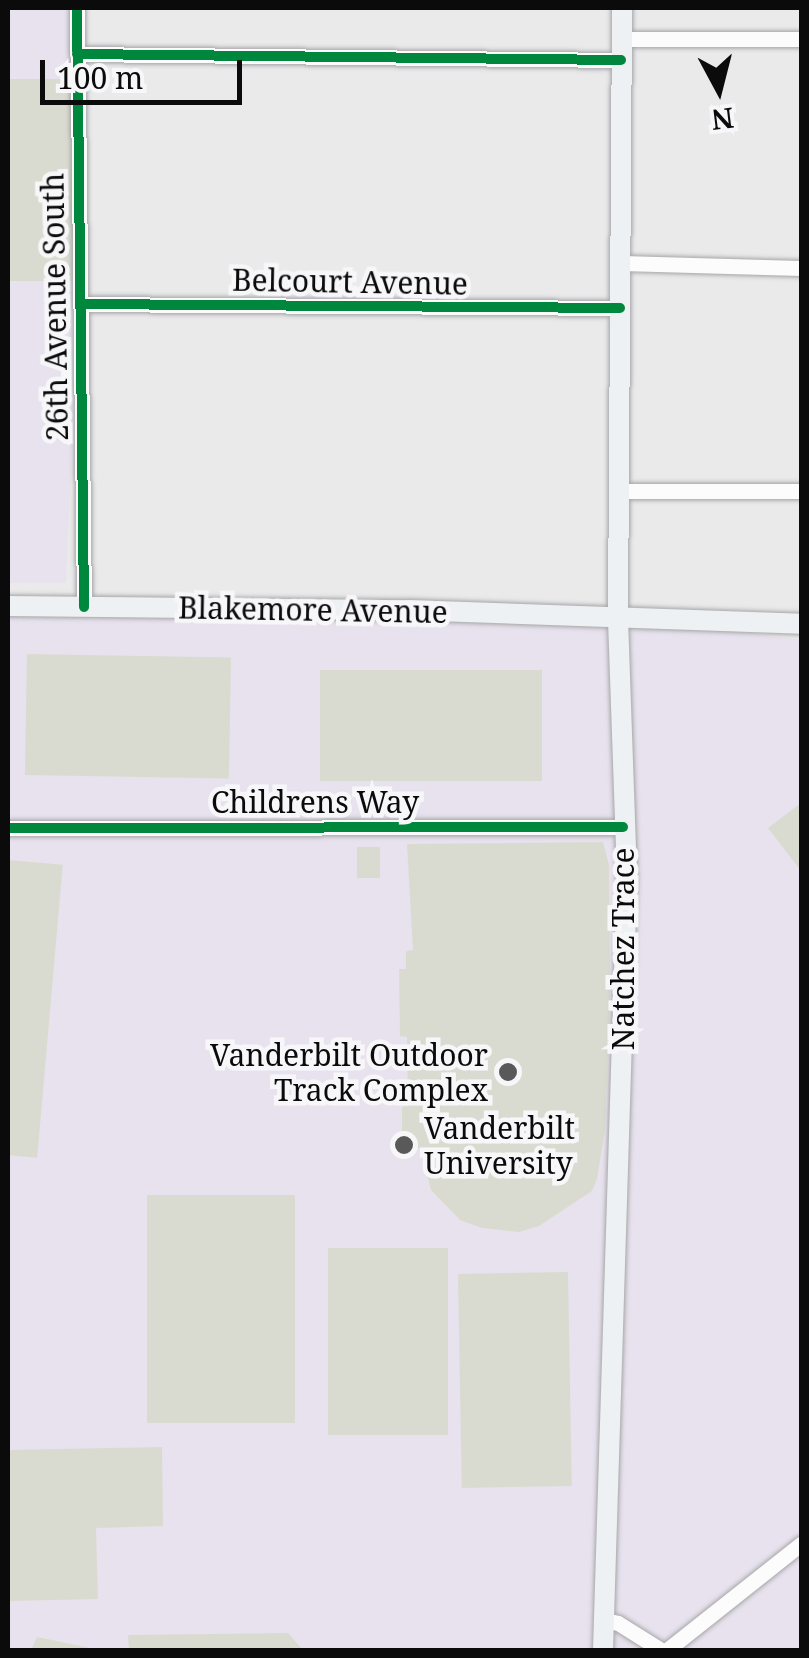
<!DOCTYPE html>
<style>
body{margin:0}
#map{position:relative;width:809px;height:1658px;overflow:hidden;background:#eaeaeb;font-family:"Noto Serif",serif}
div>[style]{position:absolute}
.education>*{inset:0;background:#e7e2ee;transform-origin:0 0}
.green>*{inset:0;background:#dadbd0;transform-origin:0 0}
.roads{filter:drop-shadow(0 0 2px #a7a7a8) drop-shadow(0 0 2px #a7a7a8)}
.minor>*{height:15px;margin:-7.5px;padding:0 7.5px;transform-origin:7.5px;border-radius:7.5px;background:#fcfcfc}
.secondary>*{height:20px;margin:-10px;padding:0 10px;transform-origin:10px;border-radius:10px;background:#eef1f4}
.cycleway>*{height:10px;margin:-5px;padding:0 5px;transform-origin:5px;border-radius:5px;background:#00873e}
.dots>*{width:28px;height:28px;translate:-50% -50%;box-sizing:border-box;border:5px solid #f7f7f9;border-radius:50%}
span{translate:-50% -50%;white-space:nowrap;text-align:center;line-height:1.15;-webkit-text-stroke:9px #f7f7f9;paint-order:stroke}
.street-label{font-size:30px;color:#0b0b0c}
.poi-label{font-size:30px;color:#0b0b0c}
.right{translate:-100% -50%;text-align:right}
.left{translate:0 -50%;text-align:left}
.frame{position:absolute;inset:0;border:10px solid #0b0b0c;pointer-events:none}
.north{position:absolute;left:669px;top:40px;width:100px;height:100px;-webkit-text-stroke:8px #f7f7f9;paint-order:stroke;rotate:173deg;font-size:28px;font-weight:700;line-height:40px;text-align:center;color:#0b0b0c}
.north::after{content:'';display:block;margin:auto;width:35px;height:45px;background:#0b0b0c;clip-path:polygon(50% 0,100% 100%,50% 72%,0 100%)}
.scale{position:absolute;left:40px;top:60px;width:202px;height:45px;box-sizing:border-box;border:5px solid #0b0b0c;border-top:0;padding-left:12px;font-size:30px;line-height:35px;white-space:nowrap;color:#0b0b0c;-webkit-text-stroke:8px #f7f7f9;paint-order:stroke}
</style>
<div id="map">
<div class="education">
<i style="left:8px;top:8px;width:69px;height:111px"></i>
<i style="clip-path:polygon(8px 281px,79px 281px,66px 583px,8px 583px)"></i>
<i style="clip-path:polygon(8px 606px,618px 616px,801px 640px,801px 1650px,8px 1650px)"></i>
</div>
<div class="green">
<i style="left:78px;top:79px;width:202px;height:70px;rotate:90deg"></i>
<i style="left:27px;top:654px;width:204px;height:121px;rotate:1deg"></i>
<i style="left:542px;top:670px;width:111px;height:222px;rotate:90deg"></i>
<i style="clip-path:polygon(801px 803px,801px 871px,768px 828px)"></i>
<i style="clip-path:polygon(603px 842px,609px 865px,610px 991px,605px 1129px,597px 1179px,592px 1191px,539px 1226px,519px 1232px,482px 1228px,460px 1220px,431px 1190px,420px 1148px,402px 1148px,402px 1107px,408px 1106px,407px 1037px,400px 1036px,399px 969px,406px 969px,406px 951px,413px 950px,407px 844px)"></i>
<i style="left:357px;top:847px;width:23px;height:31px"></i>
<i style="left:8px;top:860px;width:55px;height:294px;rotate:5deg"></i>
<i style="left:147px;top:1195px;width:148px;height:228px"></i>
<i style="left:448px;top:1248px;width:187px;height:120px;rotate:90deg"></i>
<i style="left:568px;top:1272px;width:214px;height:110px;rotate:89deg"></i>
<i style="clip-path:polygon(162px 1447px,163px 1526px,96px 1528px,98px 1599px,8px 1601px,8px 1450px)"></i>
<i style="clip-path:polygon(288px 1633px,303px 1650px,129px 1650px,128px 1635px)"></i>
<i style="clip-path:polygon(37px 1637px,100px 1650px,31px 1650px)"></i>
</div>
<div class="roads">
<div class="minor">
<i style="left:77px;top:8px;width:599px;rotate:89.33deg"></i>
<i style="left:621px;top:39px;width:181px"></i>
<i style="left:77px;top:54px;width:544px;rotate:0.63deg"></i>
<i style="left:620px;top:263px;width:182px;rotate:1.6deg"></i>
<i style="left:80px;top:304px;width:540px;rotate:0.42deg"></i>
<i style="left:621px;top:491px;width:181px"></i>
<i style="left:8px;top:828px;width:615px;rotate:-0.09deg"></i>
<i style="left:604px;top:1620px;width:14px;rotate:12deg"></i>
<i style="left:618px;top:1623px;width:51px;rotate:32.1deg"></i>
<i style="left:667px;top:1650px;width:172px;rotate:-38.4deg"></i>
</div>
<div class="secondary">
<i style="left:8px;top:606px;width:400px;rotate:0.6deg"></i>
<i style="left:408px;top:610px;width:394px;rotate:2deg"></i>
<i style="left:603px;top:1650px;width:773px;rotate:-88.22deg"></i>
<i style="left:627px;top:877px;width:261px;rotate:-92deg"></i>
<i style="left:618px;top:616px;width:608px;rotate:-89.62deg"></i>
</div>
</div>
<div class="cycleway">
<i style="left:77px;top:8px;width:599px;rotate:89.33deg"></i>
<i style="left:77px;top:54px;width:544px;rotate:0.63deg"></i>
<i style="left:80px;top:304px;width:540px;rotate:0.42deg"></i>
<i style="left:8px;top:828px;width:615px;rotate:-0.09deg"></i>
</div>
<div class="dots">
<i style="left:508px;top:1072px;background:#59595a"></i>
<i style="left:404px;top:1145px;background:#59595a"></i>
</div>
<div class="street-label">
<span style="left:350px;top:282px;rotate:1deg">Belcourt Avenue</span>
<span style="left:55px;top:307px;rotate:-91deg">26th Avenue South</span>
<span style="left:313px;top:610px;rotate:1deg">Blakemore Avenue</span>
<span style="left:315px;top:802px">Childrens Way</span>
<span style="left:623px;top:949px;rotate:-90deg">Natchez Trace</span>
</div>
<div class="poi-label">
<span class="right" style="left:488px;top:1072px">Vanderbilt Outdoor<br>Track Complex</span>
<span class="left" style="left:424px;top:1145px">Vanderbilt<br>University</span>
</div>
<div class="frame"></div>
<div class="north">N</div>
<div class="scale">100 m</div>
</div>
